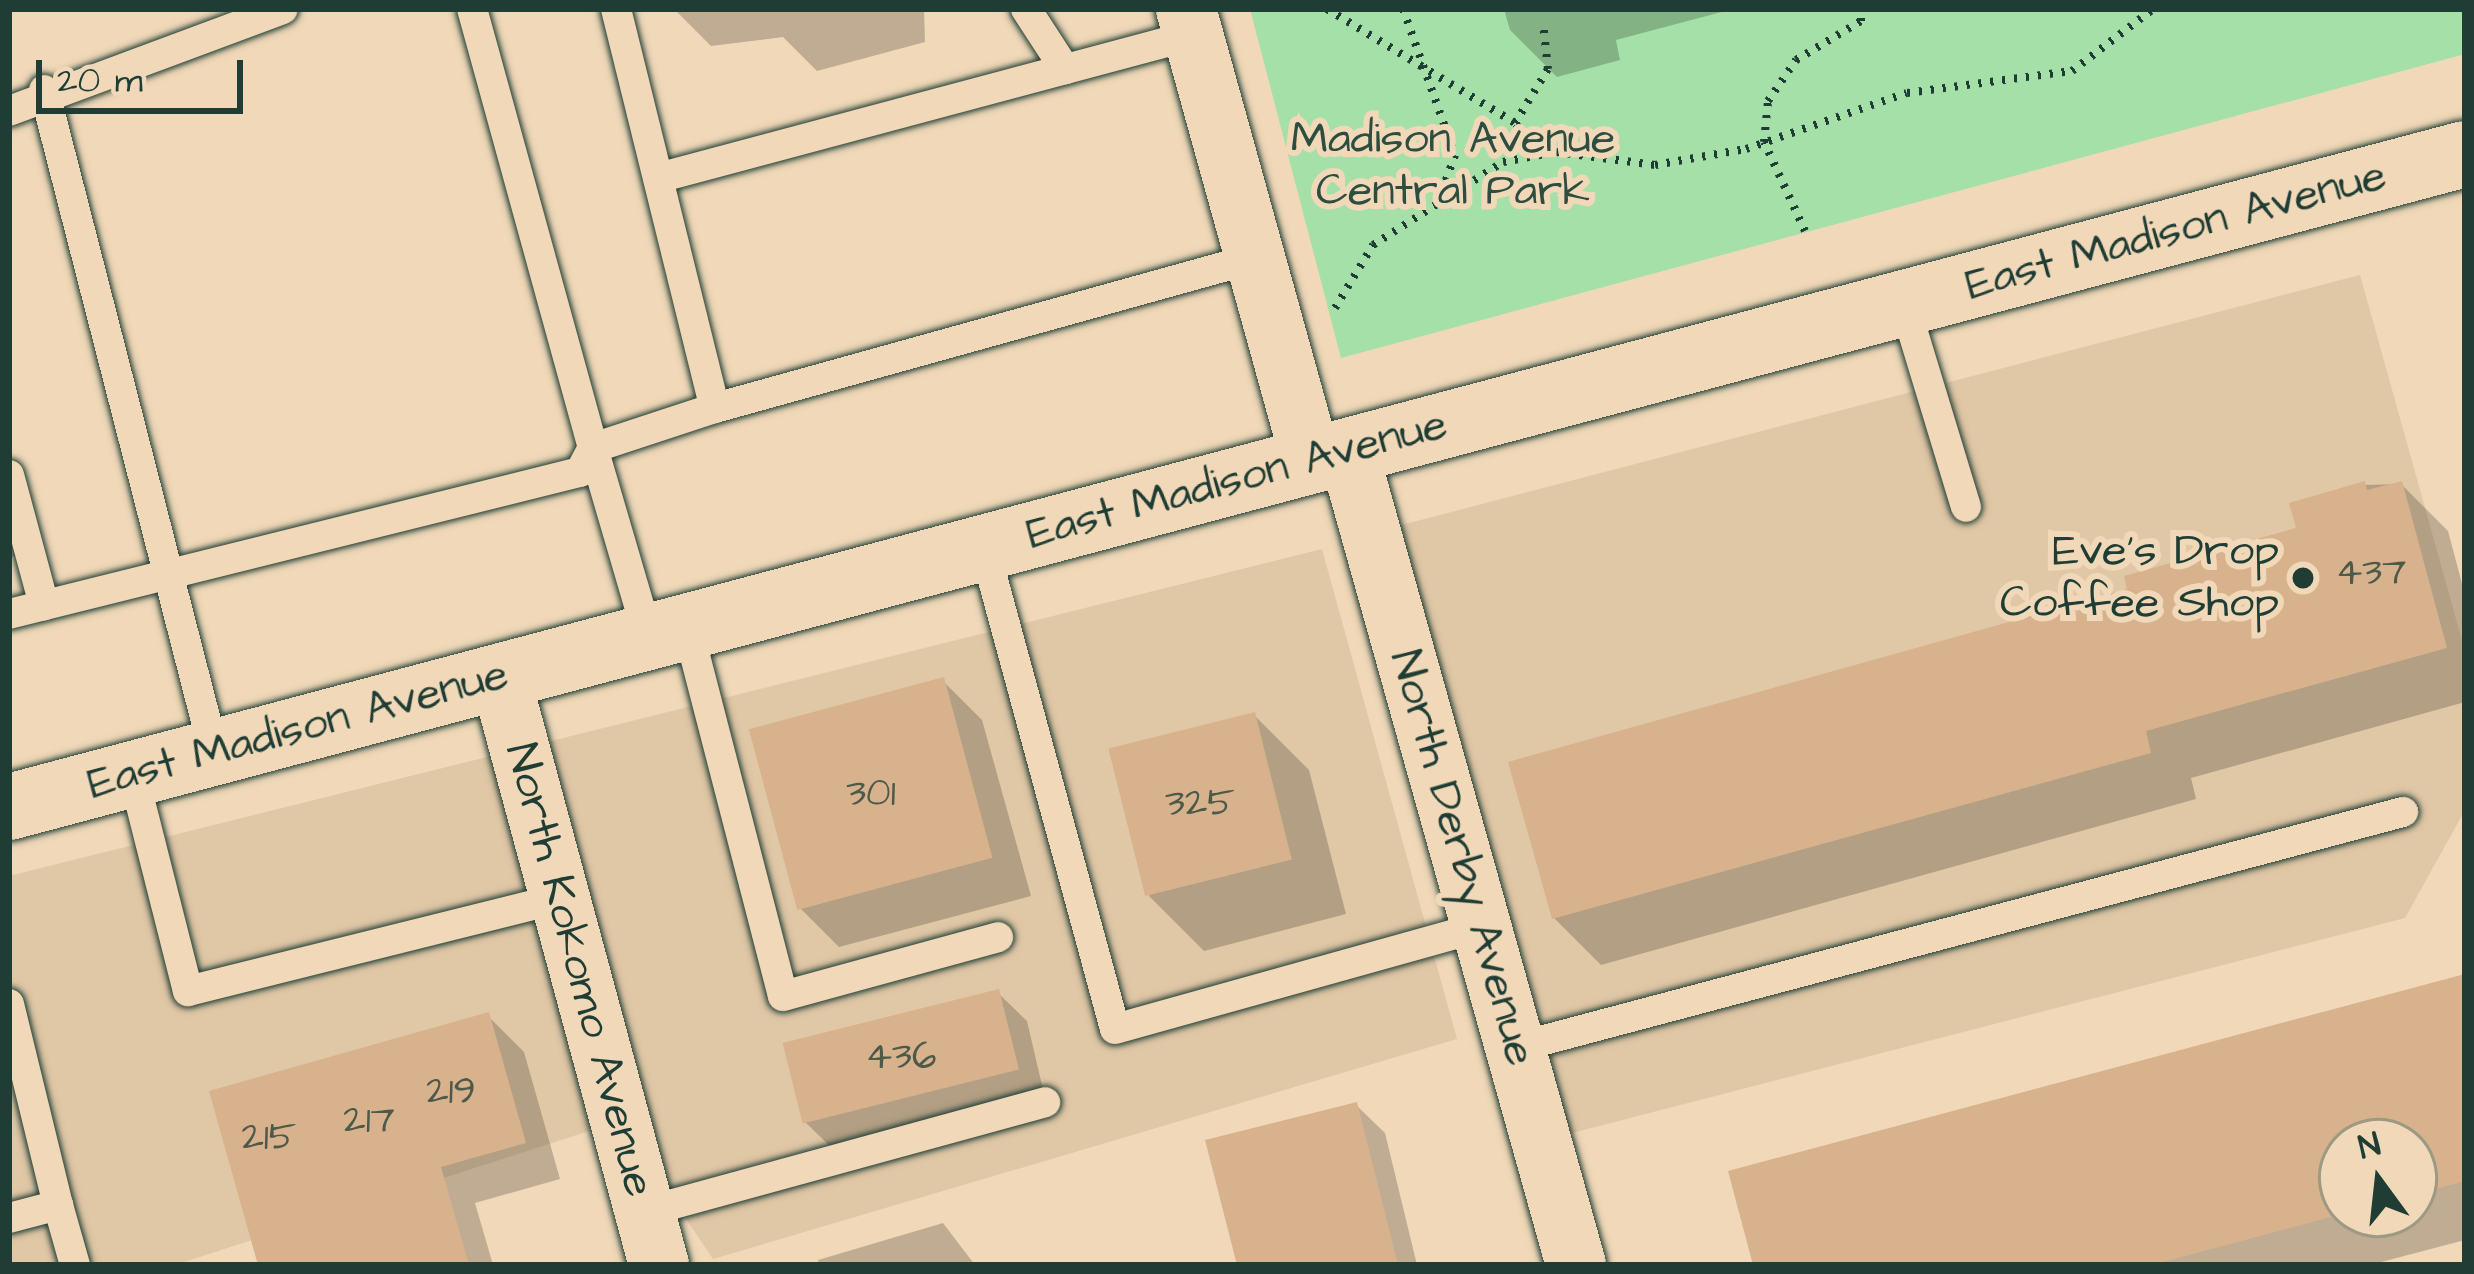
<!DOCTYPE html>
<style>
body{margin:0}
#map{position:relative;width:2474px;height:1274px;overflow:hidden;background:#f0d8b8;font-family:"Architects Daughter",sans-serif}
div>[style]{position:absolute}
.built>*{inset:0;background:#e0c7a6}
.green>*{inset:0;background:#a4e0a7}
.shadow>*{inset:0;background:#0003}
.building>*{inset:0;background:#d7b28d;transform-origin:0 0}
.path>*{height:8px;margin-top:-4px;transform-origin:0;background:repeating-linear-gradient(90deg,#1f3d34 0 3px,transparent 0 12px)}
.roads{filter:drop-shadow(0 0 3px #1f3d34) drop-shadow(0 0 3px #1f3d34)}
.lane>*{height:30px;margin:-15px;padding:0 15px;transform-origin:15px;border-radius:15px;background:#f0d8b8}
.street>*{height:60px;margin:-30px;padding:0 30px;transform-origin:30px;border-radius:30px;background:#f0d8b8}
.secondary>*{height:66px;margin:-33px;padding:0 33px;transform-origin:33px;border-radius:33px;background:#f0d8b8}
.dots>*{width:33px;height:33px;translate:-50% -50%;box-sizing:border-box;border:6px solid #f0d8b8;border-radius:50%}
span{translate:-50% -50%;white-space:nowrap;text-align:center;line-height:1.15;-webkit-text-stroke:12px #f0d8b8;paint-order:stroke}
.number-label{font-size:39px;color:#4d5a4a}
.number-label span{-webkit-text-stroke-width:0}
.park-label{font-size:45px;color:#2c4d40}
.street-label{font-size:45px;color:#1f3d34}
.poi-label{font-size:45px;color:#1f3d34}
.right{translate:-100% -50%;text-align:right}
.frame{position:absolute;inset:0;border:12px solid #1f3d34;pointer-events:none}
.north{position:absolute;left:2318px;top:1118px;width:120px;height:120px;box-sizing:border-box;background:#f0d8b8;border:3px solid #9c9a83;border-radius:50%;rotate:345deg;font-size:33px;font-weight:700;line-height:48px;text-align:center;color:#1f3d34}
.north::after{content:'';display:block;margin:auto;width:42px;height:54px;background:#1f3d34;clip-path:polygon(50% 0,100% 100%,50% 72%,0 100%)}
.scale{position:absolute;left:36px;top:60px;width:207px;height:54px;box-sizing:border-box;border:6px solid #1f3d34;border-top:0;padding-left:15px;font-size:36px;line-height:42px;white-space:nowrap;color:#1f3d34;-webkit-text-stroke:9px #f0d8b8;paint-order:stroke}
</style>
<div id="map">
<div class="built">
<i style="clip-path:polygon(2360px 275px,2465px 651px,2465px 810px,2405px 918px,1541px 1141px,1371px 533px)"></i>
<i style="clip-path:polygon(1322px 549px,1457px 1039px,713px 1259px,620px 1121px,175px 1265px,9px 1265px,9px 876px)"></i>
</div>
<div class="green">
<i style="clip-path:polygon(1250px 9px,2465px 9px,2465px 54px,1341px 358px)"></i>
</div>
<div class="shadow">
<i style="clip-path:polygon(674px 9px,924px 9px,925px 42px,817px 71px,783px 37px,711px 46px)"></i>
<i style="clip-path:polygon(1504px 9px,1733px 9px,1616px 40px,1620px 60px,1557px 77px,1510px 30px)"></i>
<i style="clip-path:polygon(2401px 484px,2448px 531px,2465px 595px,2465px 702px,2191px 778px,2196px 799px,1601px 965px,1554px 918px,2131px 591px,2300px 530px,2364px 485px)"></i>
<i style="clip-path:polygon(9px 491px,26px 553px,9px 558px)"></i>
<i style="clip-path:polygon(943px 681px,982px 720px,1031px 896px,839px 947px,800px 908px)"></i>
<i style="clip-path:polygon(1254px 715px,1309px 770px,1346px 914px,1204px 951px,1149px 896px)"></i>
<i style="clip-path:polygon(evenodd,2465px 977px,2465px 1240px,2370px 1265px,1756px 1265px,2465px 977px,2342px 1142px,2414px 1142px,2414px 1214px,2342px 1214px,2342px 1142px)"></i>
<i style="clip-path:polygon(998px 993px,1027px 1021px,1045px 1098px,834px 1150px,805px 1122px)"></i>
<i style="clip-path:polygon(488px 1016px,524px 1052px,560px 1179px,475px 1203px,493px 1265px,367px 1265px)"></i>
<i style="clip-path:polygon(1356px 1105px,1385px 1133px,1417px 1265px,1284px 1265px)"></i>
<i style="clip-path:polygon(943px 1223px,975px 1265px,819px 1265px,818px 1260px)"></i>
</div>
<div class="building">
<i style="clip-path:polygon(2365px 481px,2367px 490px,2402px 481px,2447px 648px,2146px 731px,2151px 753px,1552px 919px,1508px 762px,2127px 589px,2124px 576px,2296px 528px,2289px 503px)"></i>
<i style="left:944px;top:677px;width:187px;height:202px;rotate:75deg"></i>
<i style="left:1255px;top:712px;width:152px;height:151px;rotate:76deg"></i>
<i style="clip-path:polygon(2465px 974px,2465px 1181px,2414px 1195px,2414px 1142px,2342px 1142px,2342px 1214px,2152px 1265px,1753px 1265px,1728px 1171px)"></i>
<i style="left:999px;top:989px;width:83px;height:223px;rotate:76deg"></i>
<i style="clip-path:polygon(489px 1012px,526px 1143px,441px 1167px,469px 1265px,258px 1265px,209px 1091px)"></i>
<i style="clip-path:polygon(1357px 1102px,1398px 1265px,1237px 1265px,1205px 1140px)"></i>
</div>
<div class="path">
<i style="left:1327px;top:9px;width:220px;rotate:31.2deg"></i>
<i style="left:1403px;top:9px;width:155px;rotate:70.4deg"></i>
<i style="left:1455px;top:155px;width:59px;rotate:109.7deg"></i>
<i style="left:1540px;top:155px;width:41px;rotate:-128deg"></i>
<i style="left:1515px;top:123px;width:63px;rotate:-58.6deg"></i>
<i style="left:1548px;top:69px;width:47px;rotate:-96.1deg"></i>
<i style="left:1805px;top:231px;width:98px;rotate:-114.7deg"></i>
<i style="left:1764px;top:142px;width:41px;rotate:-84.4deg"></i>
<i style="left:1768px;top:101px;width:50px;rotate:-55.7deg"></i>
<i style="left:1796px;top:60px;width:76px;rotate:-31deg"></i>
<i style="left:1861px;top:21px;width:12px;rotate:-90deg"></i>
<i style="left:1335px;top:308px;width:74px;rotate:-58.9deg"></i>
<i style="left:1373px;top:245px;width:154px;rotate:-32.6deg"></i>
<i style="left:1503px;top:162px;width:54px;rotate:-10.7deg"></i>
<i style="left:1556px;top:152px;width:100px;rotate:7.5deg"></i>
<i style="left:1655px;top:165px;width:92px;rotate:-10deg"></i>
<i style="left:1746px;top:149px;width:170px;rotate:-19.2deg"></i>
<i style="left:1907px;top:93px;width:166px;rotate:-7.6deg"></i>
<i style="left:2072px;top:71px;width:102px;rotate:-37.4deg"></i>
</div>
<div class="roads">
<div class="lane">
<i style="left:616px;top:9px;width:411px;rotate:76.1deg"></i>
<i style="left:715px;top:408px;width:560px;rotate:-15.52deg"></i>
<i style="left:1026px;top:9px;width:72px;rotate:57deg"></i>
<i style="left:44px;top:90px;width:683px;rotate:75.6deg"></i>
<i style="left:9px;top:111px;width:292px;rotate:-20.4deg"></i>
<i style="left:658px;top:178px;width:554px;rotate:-14.96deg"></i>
<i style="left:1904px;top:303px;width:213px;rotate:73.1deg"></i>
<i style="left:9px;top:475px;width:135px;rotate:74.9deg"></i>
<i style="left:984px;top:547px;width:499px;rotate:74.8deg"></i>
<i style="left:1115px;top:1029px;width:380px;rotate:-15.6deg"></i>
<i style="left:9px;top:614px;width:588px;rotate:-13.97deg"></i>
<i style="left:580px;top:472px;width:27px;rotate:-62deg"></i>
<i style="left:593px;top:448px;width:455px;rotate:-105.4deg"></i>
<i style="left:687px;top:625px;width:383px;rotate:75.5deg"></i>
<i style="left:783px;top:996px;width:223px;rotate:-15.3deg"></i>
<i style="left:648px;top:636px;width:196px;rotate:-106.3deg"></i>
<i style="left:593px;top:448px;width:128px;rotate:-18.2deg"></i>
<i style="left:133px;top:774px;width:224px;rotate:75.8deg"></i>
<i style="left:188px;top:991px;width:383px;rotate:-14deg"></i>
<i style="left:9px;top:1004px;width:207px;rotate:76.3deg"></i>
<i style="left:1514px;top:1048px;width:920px;rotate:-14.87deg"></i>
<i style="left:644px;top:1212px;width:416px;rotate:-15.3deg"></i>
<i style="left:9px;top:1218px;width:51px;rotate:-14.9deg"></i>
<i style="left:58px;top:1205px;width:62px;rotate:74.2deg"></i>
</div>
<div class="street">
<i style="left:1186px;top:9px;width:468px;rotate:74.5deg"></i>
<i style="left:1348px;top:451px;width:845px;rotate:74.35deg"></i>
<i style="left:500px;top:676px;width:610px;rotate:74.89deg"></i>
</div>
<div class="secondary">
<i style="left:9px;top:807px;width:2541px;rotate:-14.89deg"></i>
</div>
</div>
<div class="dots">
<i style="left:2303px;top:578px;background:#1f3d34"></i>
</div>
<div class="number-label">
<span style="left:2371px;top:573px">437</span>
<span style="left:871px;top:794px">301</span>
<span style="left:1200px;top:804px">325</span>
<span style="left:901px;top:1057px">436</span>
<span style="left:451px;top:1092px">219</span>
<span style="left:369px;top:1121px">217</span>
<span style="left:269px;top:1138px">215</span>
</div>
<div class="park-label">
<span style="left:1453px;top:166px">Madison Avenue<br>Central Park</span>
</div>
<div class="street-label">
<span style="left:2176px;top:231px;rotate:-15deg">East Madison Avenue</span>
<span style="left:1237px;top:480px;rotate:-15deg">East Madison Avenue</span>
<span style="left:298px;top:730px;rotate:-15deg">East Madison Avenue</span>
<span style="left:1462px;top:858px;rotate:74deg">North Derby Avenue</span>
<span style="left:579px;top:970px;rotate:75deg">North Kokomo Avenue</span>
</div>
<div class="poi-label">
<span class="right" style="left:2279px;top:578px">Eve's Drop<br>Coffee Shop</span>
</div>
<div class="frame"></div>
<div class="north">N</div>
<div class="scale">20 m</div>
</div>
